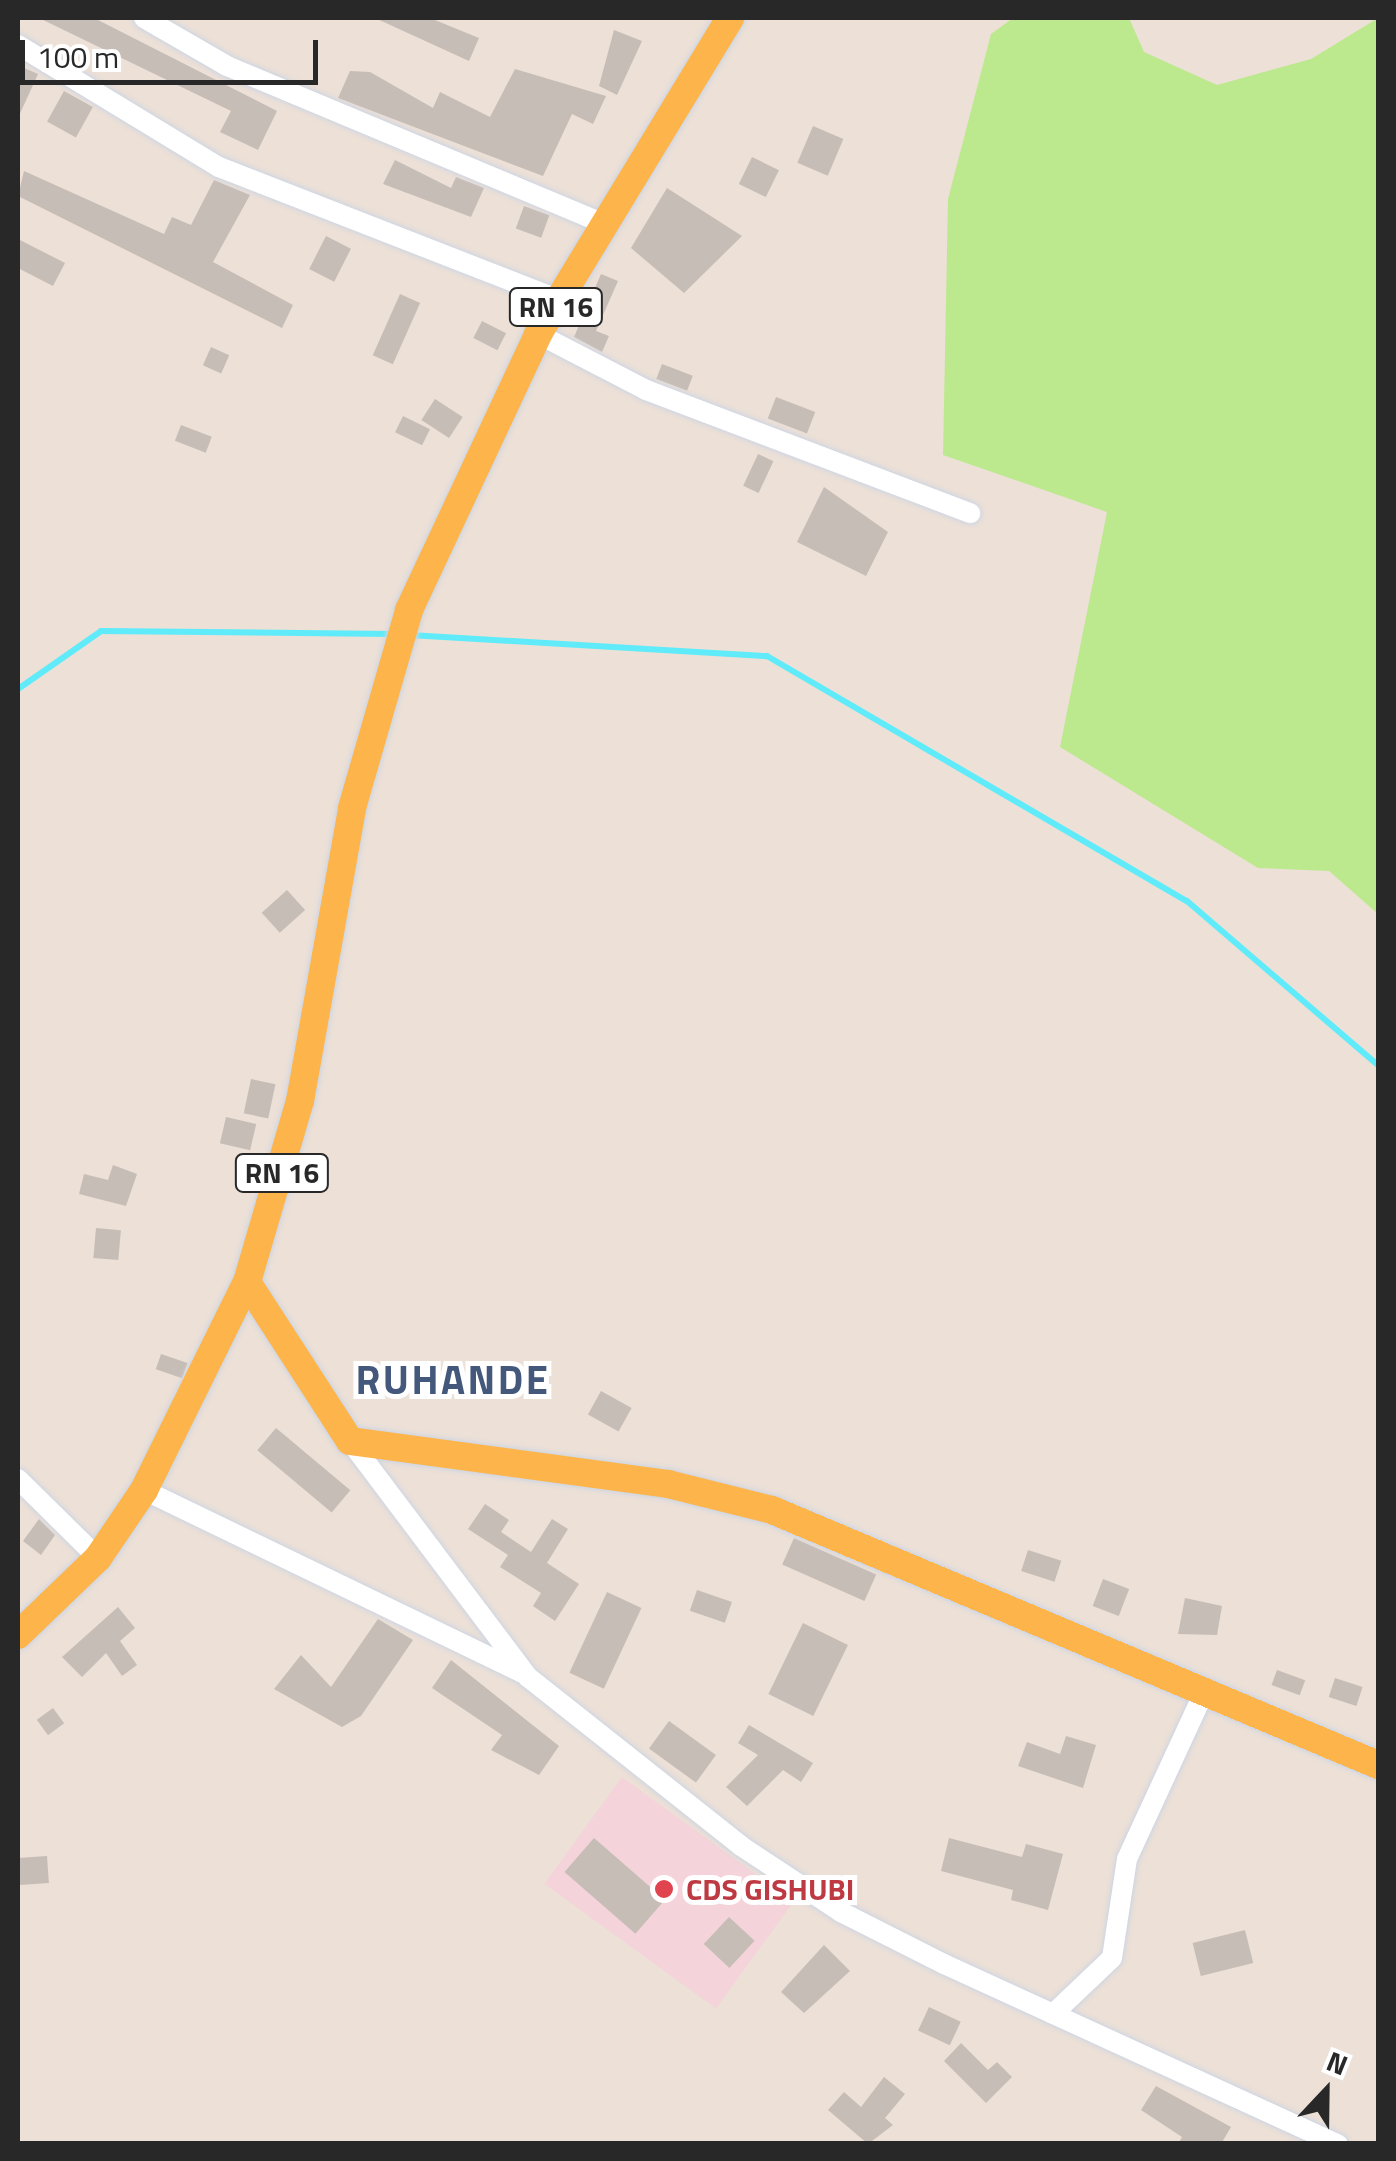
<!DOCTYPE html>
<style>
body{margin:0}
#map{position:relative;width:1396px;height:2161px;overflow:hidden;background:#ece0d7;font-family:"Titillium Web",sans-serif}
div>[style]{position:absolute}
.medical>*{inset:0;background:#f4d3da;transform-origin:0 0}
.green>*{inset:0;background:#bce98e}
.stream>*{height:6px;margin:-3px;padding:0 3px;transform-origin:3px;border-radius:3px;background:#5febf9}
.building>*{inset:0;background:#c7bdb7;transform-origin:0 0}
.roads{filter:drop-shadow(0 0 2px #cdd5e3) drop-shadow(0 0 2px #cdd5e3)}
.minor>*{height:20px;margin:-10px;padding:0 10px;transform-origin:10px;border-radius:10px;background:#fff}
.major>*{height:28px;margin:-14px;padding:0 14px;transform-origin:14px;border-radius:14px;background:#fdb54b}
.dots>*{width:28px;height:28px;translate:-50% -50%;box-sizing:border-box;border:5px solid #fff;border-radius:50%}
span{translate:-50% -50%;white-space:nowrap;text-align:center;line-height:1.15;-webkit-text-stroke:10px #fff;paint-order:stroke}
.shield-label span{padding:2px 8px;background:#fff;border:2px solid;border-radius:8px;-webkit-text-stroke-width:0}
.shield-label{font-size:28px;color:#282828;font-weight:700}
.health-label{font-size:30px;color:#be3a42;font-weight:700}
.left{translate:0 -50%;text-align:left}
.district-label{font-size:40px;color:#44587c;font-weight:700;letter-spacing:2.5px}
.frame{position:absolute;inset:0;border:20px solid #282828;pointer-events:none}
.north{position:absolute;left:1276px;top:2041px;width:100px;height:100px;-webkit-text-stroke:8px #fff;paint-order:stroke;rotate:22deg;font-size:28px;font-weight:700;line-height:40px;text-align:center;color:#282828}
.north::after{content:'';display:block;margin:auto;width:35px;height:45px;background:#282828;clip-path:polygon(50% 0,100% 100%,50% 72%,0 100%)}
.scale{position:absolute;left:20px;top:40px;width:298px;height:45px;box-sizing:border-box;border:5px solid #282828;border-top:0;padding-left:12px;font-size:30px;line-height:35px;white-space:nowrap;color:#282828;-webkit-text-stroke:8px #fff;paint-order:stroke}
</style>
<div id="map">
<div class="medical">
<i style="left:622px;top:1777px;width:212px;height:132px;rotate:36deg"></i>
</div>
<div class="green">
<i style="clip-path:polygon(1013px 18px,1129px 18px,1144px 52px,1217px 85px,1311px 59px,1378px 18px,1378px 914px,1329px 871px,1258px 868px,1060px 747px,1107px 512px,943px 455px,948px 199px,991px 34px)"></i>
</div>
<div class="stream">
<i style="left:410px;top:635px;width:358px;rotate:3.4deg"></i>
<i style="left:767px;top:656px;width:486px;rotate:30.3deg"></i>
<i style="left:1187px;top:901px;width:252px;rotate:40.7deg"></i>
<i style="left:18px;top:689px;width:101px;rotate:-34.9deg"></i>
<i style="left:101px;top:631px;width:292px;rotate:0.6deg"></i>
</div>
<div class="building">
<i style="clip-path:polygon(39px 18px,94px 18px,277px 111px,258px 150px,220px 132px,231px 111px)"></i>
<i style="clip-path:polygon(375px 18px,430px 18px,479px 38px,469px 61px)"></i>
<i style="clip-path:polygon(614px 30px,642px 41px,617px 95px,599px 86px)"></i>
<i style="clip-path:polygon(22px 67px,38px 74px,18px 118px,18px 76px)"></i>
<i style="clip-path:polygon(515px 69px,606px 96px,593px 124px,572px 114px,543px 176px,338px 98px,350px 71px,370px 72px,433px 108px,440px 92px,490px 117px)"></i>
<i style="left:64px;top:91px;width:33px;height:35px;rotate:29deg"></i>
<i style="left:813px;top:126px;width:33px;height:40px;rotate:23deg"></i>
<i style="left:752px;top:157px;width:30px;height:30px;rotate:26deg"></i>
<i style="clip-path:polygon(395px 160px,451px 188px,456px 177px,484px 188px,471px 217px,383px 184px)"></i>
<i style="clip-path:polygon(24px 171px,164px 234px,172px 217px,191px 225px,214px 180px,250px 195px,213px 262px,293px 305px,282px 328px,18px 196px)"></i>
<i style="clip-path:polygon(667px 188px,742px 236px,684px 293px,631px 248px)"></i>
<i style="left:524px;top:206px;width:27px;height:24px;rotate:20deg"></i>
<i style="left:326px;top:236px;width:28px;height:37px;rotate:27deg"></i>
<i style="clip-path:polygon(18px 239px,65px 263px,53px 286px,18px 268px)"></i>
<i style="clip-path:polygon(601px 274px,618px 281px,596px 331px,609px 336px,602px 352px,574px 337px)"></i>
<i style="left:400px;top:294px;width:22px;height:67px;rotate:24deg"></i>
<i style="left:482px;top:321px;width:27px;height:19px;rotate:27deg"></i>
<i style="left:211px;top:347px;width:20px;height:20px;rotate:24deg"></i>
<i style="left:662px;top:364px;width:33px;height:16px;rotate:21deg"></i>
<i style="left:776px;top:397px;width:42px;height:23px;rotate:21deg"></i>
<i style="left:435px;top:399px;width:33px;height:25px;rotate:33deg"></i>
<i style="left:403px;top:416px;width:30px;height:18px;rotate:26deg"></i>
<i style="left:181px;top:425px;width:33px;height:17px;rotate:21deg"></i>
<i style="left:758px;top:454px;width:17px;height:35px;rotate:25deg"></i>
<i style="clip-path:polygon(824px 487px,888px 532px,866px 576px,797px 542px)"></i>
<i style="left:287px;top:890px;width:27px;height:34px;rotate:48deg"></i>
<i style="left:251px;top:1079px;width:25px;height:35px;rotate:12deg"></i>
<i style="left:226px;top:1117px;width:31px;height:27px;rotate:13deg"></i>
<i style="clip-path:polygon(113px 1165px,137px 1174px,126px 1206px,79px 1194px,84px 1174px,108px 1180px)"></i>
<i style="left:96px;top:1228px;width:25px;height:30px;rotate:5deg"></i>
<i style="left:161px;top:1354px;width:28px;height:16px;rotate:19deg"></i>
<i style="left:601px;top:1391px;width:35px;height:27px;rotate:29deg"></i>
<i style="left:276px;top:1428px;width:97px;height:29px;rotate:40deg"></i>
<i style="clip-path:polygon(485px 1504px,509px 1520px,501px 1532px,531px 1552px,552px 1519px,568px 1529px,547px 1563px,579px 1584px,555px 1621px,533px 1606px,541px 1593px,500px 1567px,508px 1555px,468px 1529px)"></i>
<i style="clip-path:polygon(39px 1519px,55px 1535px,41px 1555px,23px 1541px)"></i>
<i style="left:794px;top:1538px;width:90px;height:29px;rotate:24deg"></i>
<i style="left:1028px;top:1550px;width:35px;height:22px;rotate:18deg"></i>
<i style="left:1103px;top:1579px;width:28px;height:29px;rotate:21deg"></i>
<i style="left:697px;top:1590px;width:37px;height:22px;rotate:19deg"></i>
<i style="left:607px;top:1592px;width:38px;height:89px;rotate:25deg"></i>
<i style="clip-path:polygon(1185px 1598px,1222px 1606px,1217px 1635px,1178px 1634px)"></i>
<i style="clip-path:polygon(118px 1607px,135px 1628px,120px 1641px,137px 1665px,122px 1676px,106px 1653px,82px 1677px,62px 1657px)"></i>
<i style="clip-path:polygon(378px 1619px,413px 1640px,361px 1716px,342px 1727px,274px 1689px,301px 1655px,331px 1687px)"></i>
<i style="left:803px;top:1623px;width:50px;height:79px;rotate:26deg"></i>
<i style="clip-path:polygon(451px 1660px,559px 1746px,539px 1775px,491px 1750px,502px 1735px,432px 1688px)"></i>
<i style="left:1277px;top:1670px;width:30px;height:16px;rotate:20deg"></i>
<i style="left:1335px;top:1678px;width:29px;height:20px;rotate:18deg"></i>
<i style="left:53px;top:1708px;width:19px;height:20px;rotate:54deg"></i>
<i style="left:669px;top:1721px;width:58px;height:34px;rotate:36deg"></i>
<i style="clip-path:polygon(749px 1725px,813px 1763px,801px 1782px,783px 1770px,747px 1806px,726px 1787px,758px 1755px,738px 1743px)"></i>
<i style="clip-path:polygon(1066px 1736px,1096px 1745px,1083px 1788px,1018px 1766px,1027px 1742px,1060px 1754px)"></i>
<i style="left:594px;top:1838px;width:94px;height:45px;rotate:41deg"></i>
<i style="clip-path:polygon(949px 1838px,1022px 1857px,1026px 1844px,1063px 1854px,1048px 1910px,1011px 1900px,1013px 1890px,941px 1871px)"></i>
<i style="left:47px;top:1856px;width:27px;height:29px;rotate:86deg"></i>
<i style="left:729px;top:1917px;width:35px;height:37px;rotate:43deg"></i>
<i style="left:1245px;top:1930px;width:34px;height:54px;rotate:76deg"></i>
<i style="clip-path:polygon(824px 1945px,850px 1971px,804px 2013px,781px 1992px)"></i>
<i style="left:929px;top:2007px;width:35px;height:26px;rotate:25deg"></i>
<i style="clip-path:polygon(961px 2043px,988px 2070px,997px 2062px,1012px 2077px,986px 2103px,944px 2061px)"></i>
<i style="clip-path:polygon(884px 2077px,905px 2094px,885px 2118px,893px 2125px,868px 2144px,828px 2110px,844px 2092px,861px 2107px)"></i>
<i style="clip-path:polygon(1156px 2086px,1231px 2127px,1221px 2144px,1178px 2144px,1182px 2137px,1141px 2110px)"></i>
</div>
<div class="roads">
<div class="minor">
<i style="left:144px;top:18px;width:96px;rotate:30deg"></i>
<i style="left:227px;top:66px;width:412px;rotate:22.7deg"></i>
<i style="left:18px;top:45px;width:235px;rotate:31.3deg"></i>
<i style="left:219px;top:167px;width:367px;rotate:21.3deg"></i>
<i style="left:538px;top:334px;width:122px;rotate:27.4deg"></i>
<i style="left:646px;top:390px;width:347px;rotate:20.8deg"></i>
<i style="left:350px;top:1441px;width:296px;rotate:53deg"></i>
<i style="left:528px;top:1677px;width:272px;rotate:38.4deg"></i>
<i style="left:741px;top:1846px;width:120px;rotate:33.4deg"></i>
<i style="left:841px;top:1912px;width:115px;rotate:26.8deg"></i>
<i style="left:944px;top:1964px;width:433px;rotate:24.6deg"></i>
<i style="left:18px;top:1479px;width:112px;rotate:44.6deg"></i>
<i style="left:144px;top:1490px;width:420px;rotate:25.8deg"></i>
<i style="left:1053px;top:2014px;width:81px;rotate:-43.5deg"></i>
<i style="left:1112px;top:1958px;width:100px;rotate:-81.4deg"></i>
<i style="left:1127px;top:1859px;width:186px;rotate:-65.2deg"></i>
</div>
<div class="major">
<i style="left:247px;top:1282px;width:189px;rotate:57.1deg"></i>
<i style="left:350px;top:1441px;width:321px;rotate:7.7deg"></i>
<i style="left:668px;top:1484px;width:107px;rotate:14deg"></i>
<i style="left:772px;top:1510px;width:657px;rotate:22.82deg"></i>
<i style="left:18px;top:1635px;width:111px;rotate:-43.9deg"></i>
<i style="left:98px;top:1558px;width:82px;rotate:-55.9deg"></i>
<i style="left:144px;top:1490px;width:232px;rotate:-63.7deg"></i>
<i style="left:247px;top:1282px;width:189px;rotate:-73.7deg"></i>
<i style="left:300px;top:1101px;width:298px;rotate:-79.9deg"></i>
<i style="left:352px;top:808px;width:206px;rotate:-73.9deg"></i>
<i style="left:409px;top:610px;width:305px;rotate:-64.9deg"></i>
<i style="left:538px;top:334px;width:370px;rotate:-58.7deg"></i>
</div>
</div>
<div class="dots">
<i style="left:664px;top:1889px;background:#e0444e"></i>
</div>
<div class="shield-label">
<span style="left:556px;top:307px">RN 16</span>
<span style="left:282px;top:1173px">RN 16</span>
</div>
<div class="health-label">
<span class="left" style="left:686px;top:1889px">CDS GISHUBI</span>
</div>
<div class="district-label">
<span style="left:453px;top:1380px">RUHANDE</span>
</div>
<div class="frame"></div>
<div class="north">N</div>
<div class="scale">100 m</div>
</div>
